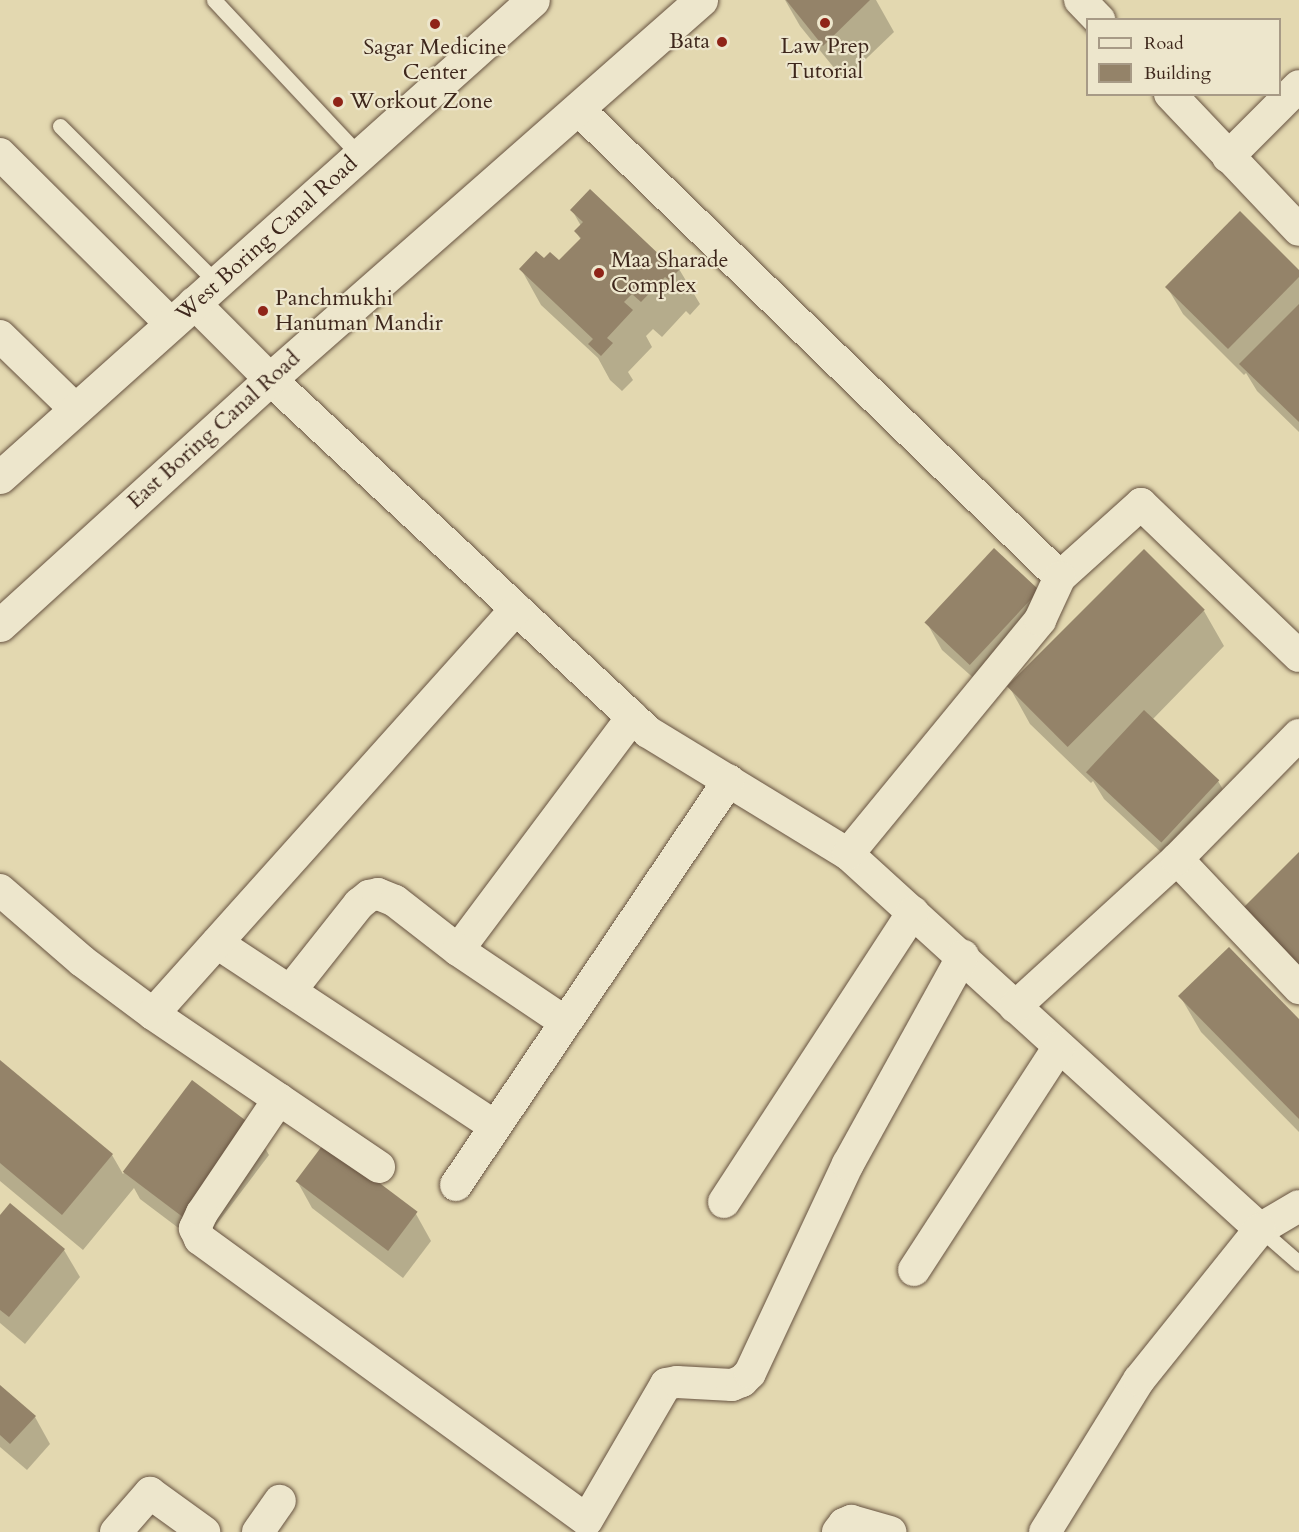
<!DOCTYPE html>
<style>
body{margin:0}
#map{position:relative;width:1299px;height:1532px;overflow:hidden;background:#e3d8b0;font-family:Cardo,serif}
div>[style]{position:absolute}
.shadow>*{inset:0;background:#0003}
.building>*{inset:0;background:#948369;transform-origin:0 0}
.roads{filter:drop-shadow(0 0 2px #675341) drop-shadow(0 0 2px #675341)}
.service>*{height:15px;margin:-7.5px;padding:0 7.5px;transform-origin:7.5px;border-radius:7.5px;background:#ede6cc}
.minor>*{height:32px;margin:-16px;padding:0 16px;transform-origin:16px;border-radius:16px;background:#ede6cc}
.secondary>*{height:33px;margin:-16.5px;padding:0 16.5px;transform-origin:16.5px;border-radius:16.5px;background:#ede6cc}
.dots>*{width:16px;height:16px;translate:-50% -50%;box-sizing:border-box;border:3px solid #ede6cc;border-radius:50%}
span{translate:-50% -50%;white-space:nowrap;text-align:center;line-height:1.15;-webkit-text-stroke:4.5px #ede6cc;paint-order:stroke}
.poi-label{font-size:22px;color:#3e271c}
.right{translate:-100% -50%;text-align:right}
.left{translate:0 -50%;text-align:left}
.street-label{font-size:22px;color:#3e271c}
.legend{position:absolute;left:1086px;top:18px;width:195px;height:78px;box-sizing:border-box;background:#ede6cc;border:2px solid #a79a86;margin:0;padding:8px 10px;list-style:none;font-size:18px;color:#3e271c}
.legend li{display:flex;align-items:center;gap:12px;height:30px}
.legend b{width:30px;border:2px solid #a79a86}
</style>
<div id="map">
<div class="shadow">
<i style="clip-path:polygon(785px 0,876px 0,894px 32px,844px 80px,800px 26px)"></i>
<i style="clip-path:polygon(572px 210px,679px 269px,700px 304px,690px 315px,686px 311px,662px 337px,653px 329px,646px 336px,652px 347px,628px 372px,633px 380px,622px 391px,610px 380px,598px 358px,541px 305px,521px 269px,559px 263px,581px 240px,576px 232px,581px 226px)"></i>
<i style="clip-path:polygon(1299px 272px,1299px 432px,1257px 391px,1246px 373px,1244px 375px,1183px 314px,1167px 287px)"></i>
<i style="clip-path:polygon(1038px 591px,987px 690px,942px 650px,927px 623px)"></i>
<i style="clip-path:polygon(1204px 611px,1224px 646px,1152px 720px,1218px 781px,1234px 808px,1178px 868px,1104px 799px,1093px 781px,1091px 783px,1030px 724px,1010px 688px)"></i>
<i style="clip-path:polygon(1180px 996px,1299px 1021px,1299px 1132px,1201px 1032px)"></i>
<i style="clip-path:polygon(0 1062px,112px 1155px,123px 1174px,192px 1082px,253px 1128px,269px 1155px,201px 1245px,140px 1199px,134px 1188px,83px 1250px,0 1181px)"></i>
<i style="clip-path:polygon(297px 1181px,416px 1214px,431px 1241px,403px 1278px,312px 1208px)"></i>
<i style="clip-path:polygon(0 1218px,64px 1250px,80px 1277px,25px 1344px,0 1323px)"></i>
<i style="clip-path:polygon(0 1386px,35px 1417px,50px 1444px,27px 1470px,0 1447px)"></i>
</div>
<div class="building">
<i style="clip-path:polygon(786px 0,870px 0,823px 46px)"></i>
<i style="clip-path:polygon(590px 189px,665px 260px,669px 256px,681px 268px,669px 280px,665px 277px,641px 302px,632px 294px,624px 302px,633px 310px,607px 338px,613px 343px,601px 356px,588px 344px,593px 339px,519px 269px,536px 251px,544px 258px,550px 252px,559px 260px,581px 238px,574px 231px,583px 222px,570px 210px)"></i>
<i style="clip-path:polygon(1240px 211px,1299px 270px,1299px 277px,1228px 349px,1165px 287px)"></i>
<i style="clip-path:polygon(1299px 304px,1299px 422px,1239px 364px)"></i>
<i style="left:994px;top:548px;width:62px;height:102px;rotate:43deg"></i>
<i style="left:1144px;top:549px;width:86px;height:194px;rotate:45deg"></i>
<i style="left:1144px;top:710px;width:103px;height:85px;rotate:43deg"></i>
<i style="clip-path:polygon(1299px 852px,1299px 967px,1241px 910px)"></i>
<i style="clip-path:polygon(1229px 947px,1299px 1019px,1299px 1119px,1178px 996px)"></i>
<i style="clip-path:polygon(0 1060px,113px 1154px,62px 1215px,0 1163px)"></i>
<i style="left:192px;top:1080px;width:78px;height:115px;rotate:37deg"></i>
<i style="left:325px;top:1142px;width:116px;height:49px;rotate:37deg"></i>
<i style="clip-path:polygon(10px 1203px,65px 1249px,9px 1317px,0 1310px,0 1215px)"></i>
<i style="clip-path:polygon(0 1385px,36px 1416px,10px 1444px,0 1435px)"></i>
</div>
<div class="roads">
<div class="service">
<i style="left:214px;top:0;width:214px;rotate:46.9deg"></i>
<i style="left:60px;top:126px;width:222px;rotate:45deg"></i>
<i style="left:1260px;top:1229px;width:52px;rotate:41.1deg"></i>
</div>
<div class="minor">
<i style="left:1080px;top:0;width:28px;rotate:46deg"></i>
<i style="left:1170px;top:94px;width:187px;rotate:46.5deg"></i>
<i style="left:578px;top:109px;width:672px;rotate:44.16deg"></i>
<i style="left:1060px;top:577px;width:109px;rotate:-42deg"></i>
<i style="left:1141px;top:504px;width:219px;rotate:43.9deg"></i>
<i style="left:0;top:154px;width:241px;rotate:44.8deg"></i>
<i style="left:1228px;top:157px;width:100px;rotate:-45deg"></i>
<i style="left:194px;top:303px;width:107px;rotate:45deg"></i>
<i style="left:270px;top:379px;width:517px;rotate:43.04deg"></i>
<i style="left:648px;top:732px;width:234px;rotate:31.4deg"></i>
<i style="left:848px;top:854px;width:557px;rotate:42.31deg"></i>
<i style="left:1260px;top:1229px;width:45px;rotate:-30.5deg"></i>
<i style="left:0;top:336px;width:106px;rotate:44.2deg"></i>
<i style="left:848px;top:854px;width:303px;rotate:-50.6deg"></i>
<i style="left:1040px;top:620px;width:47px;rotate:-65.1deg"></i>
<i style="left:1177px;top:859px;width:178px;rotate:46.6deg"></i>
<i style="left:0;top:890px;width:108px;rotate:40.9deg"></i>
<i style="left:82px;top:961px;width:89px;rotate:36.7deg"></i>
<i style="left:153px;top:1014px;width:273px;rotate:34.1deg"></i>
<i style="left:217px;top:943px;width:333px;rotate:33.4deg"></i>
<i style="left:458px;top:950px;width:291px;rotate:-53.2deg"></i>
<i style="left:290px;top:991px;width:111px;rotate:-51.6deg"></i>
<i style="left:359px;top:904px;width:13px;rotate:-39deg"></i>
<i style="left:369px;top:896px;width:9px;rotate:-13deg"></i>
<i style="left:378px;top:894px;width:18px;rotate:22deg"></i>
<i style="left:395px;top:901px;width:80px;rotate:37.9deg"></i>
<i style="left:458px;top:950px;width:129px;rotate:33.9deg"></i>
<i style="left:1015px;top:1007px;width:219px;rotate:-42.4deg"></i>
<i style="left:1177px;top:859px;width:174px;rotate:-45.5deg"></i>
<i style="left:153px;top:1014px;width:544px;rotate:-48.13deg"></i>
<i style="left:279px;top:1099px;width:138px;rotate:124deg"></i>
<i style="left:202px;top:1213px;width:17px;rotate:115deg"></i>
<i style="left:195px;top:1228px;width:12px;rotate:66deg"></i>
<i style="left:200px;top:1239px;width:478px;rotate:36deg"></i>
<i style="left:587px;top:1520px;width:157px;rotate:-59.8deg"></i>
<i style="left:666px;top:1384px;width:11px;rotate:-10deg"></i>
<i style="left:677px;top:1382px;width:55px;rotate:3.1deg"></i>
<i style="left:732px;top:1385px;width:11px;rotate:-22deg"></i>
<i style="left:742px;top:1381px;width:11px;rotate:-45deg"></i>
<i style="left:750px;top:1373px;width:231px;rotate:-64.9deg"></i>
<i style="left:848px;top:1164px;width:238px;rotate:-61.1deg"></i>
<i style="left:456px;top:1185px;width:488px;rotate:-56deg"></i>
<i style="left:724px;top:1202px;width:346px;rotate:-56.9deg"></i>
<i style="left:914px;top:1270px;width:266px;rotate:-57deg"></i>
<i style="left:116px;top:1532px;width:52px;rotate:-48.9deg"></i>
<i style="left:150px;top:1493px;width:67px;rotate:35.8deg"></i>
<i style="left:258px;top:1532px;width:38px;rotate:-55deg"></i>
<i style="left:838px;top:1532px;width:10px;rotate:-53deg"></i>
<i style="left:844px;top:1524px;width:8px;rotate:-23deg"></i>
<i style="left:851px;top:1521px;width:41px;rotate:15.8deg"></i>
<i style="left:1045px;top:1532px;width:179px;rotate:-58.3deg"></i>
<i style="left:1139px;top:1380px;width:193px;rotate:-51.3deg"></i>
</div>
<div class="secondary">
<i style="left:0;top:477px;width:715px;rotate:-41.83deg"></i>
<i style="left:0;top:625px;width:365px;rotate:-42.3deg"></i>
<i style="left:270px;top:379px;width:574px;rotate:-41.33deg"></i>
</div>
</div>
<div class="dots">
<i style="left:825px;top:23px;background:#8f2418"></i>
<i style="left:435px;top:24px;background:#8f2418"></i>
<i style="left:722px;top:42px;background:#8f2418"></i>
<i style="left:338px;top:102px;background:#8f2418"></i>
<i style="left:599px;top:273px;background:#8f2418"></i>
<i style="left:263px;top:311px;background:#8f2418"></i>
</div>
<div class="poi-label">
<span class="right" style="left:710px;top:42px">Bata</span>
<span style="left:825px;top:59px">Law Prep<br>Tutorial</span>
<span style="left:435px;top:60px">Sagar Medicine<br>Center</span>
<span class="left" style="left:350px;top:102px">Workout Zone</span>
<span class="left" style="left:611px;top:273px">Maa Sharade<br>Complex</span>
<span class="left" style="left:275px;top:311px">Panchmukhi<br>Hanuman Mandir</span>
</div>
<div class="street-label">
<span style="left:267px;top:239px;rotate:-42deg">West Boring Canal Road</span>
<span style="left:214px;top:430px;rotate:-42deg">East Boring Canal Road</span>
</div>
<ul class="legend">
<li><b style="height:8px;background:#ede6cc"></b>Road</li>
<li><b style="height:16px;background:#948369"></b>Building</li>
</ul>
</div>
